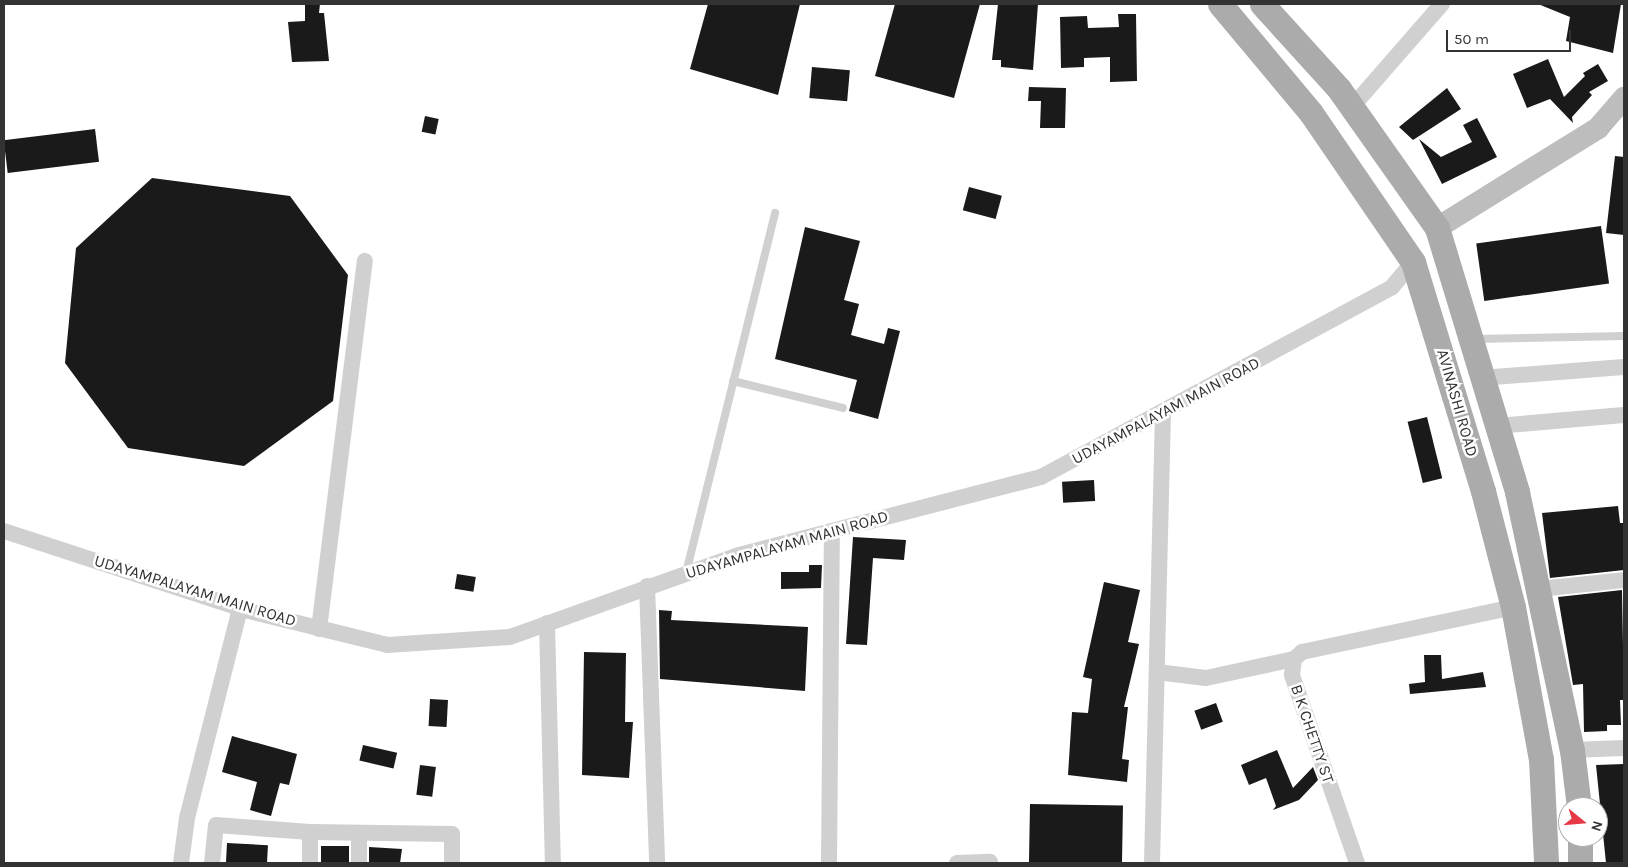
<!DOCTYPE html>
<style>
body{margin:0}
#map{position:relative;width:1628px;height:867px;overflow:hidden;background:#fff;font-family:Karla,sans-serif}
div>[style]{position:absolute}
.building>*{inset:0;background:#1a1a1a;transform-origin:0 0}
.lane>*{height:8px;margin:-4px;padding:0 4px;transform-origin:4px;border-radius:4px;background:#d0d0d0}
.street>*{height:16px;margin:-8px;padding:0 8px;transform-origin:8px;border-radius:8px;background:#d0d0d0}
.secondary>*{height:22px;margin:-11px;padding:0 11px;transform-origin:11px;border-radius:11px;background:#bdbdbd}
.primary>*{height:25px;margin:-12.5px;padding:0 12.5px;transform-origin:12.5px;border-radius:12.5px;background:#ababab}
span{translate:-50% -50%;white-space:nowrap;text-align:center;line-height:1.15;-webkit-text-stroke:5px #fff;paint-order:stroke}
.street-label{font-size:16px;color:#333}
.frame{position:absolute;inset:0;border:5px solid #333;pointer-events:none}
.north{position:absolute;left:1558px;top:797px;width:50px;height:50px;box-sizing:border-box;background:#fff;border:1px solid #adadad;border-radius:50%;rotate:107deg;font-size:14px;font-weight:700;line-height:20px;text-align:center;color:#333}
.north::after{content:'';display:block;margin:auto;width:18px;height:22px;background:#e63946;clip-path:polygon(50% 0,100% 100%,50% 72%,0 100%)}
.scale{position:absolute;left:1446px;top:30px;width:125px;height:22px;box-sizing:border-box;border:2px solid #333;border-top:0;padding-left:6px;font-size:15px;line-height:18px;white-space:nowrap;color:#333;-webkit-text-stroke:4px #fff;paint-order:stroke}
</style>
<div id="map">
<div class="building">
<i style="clip-path:polygon(305px 4px,320px 4px,319px 13px,324px 13px,329px 61px,292px 62px,288px 22px,305px 21px)"></i>
<i style="clip-path:polygon(708px 4px,800px 4px,778px 95px,690px 69px)"></i>
<i style="clip-path:polygon(895px 4px,980px 4px,954px 98px,875px 76px)"></i>
<i style="clip-path:polygon(998px 4px,1038px 4px,1033px 70px,1001px 67px,1001px 60px,992px 60px)"></i>
<i style="clip-path:polygon(1538px 4px,1621px 4px,1613px 53px,1566px 41px,1570px 17px)"></i>
<i style="clip-path:polygon(1118px 14px,1136px 14px,1137px 81px,1110px 82px,1110px 57px,1084px 58px,1084px 67px,1061px 68px,1060px 17px,1087px 16px,1088px 28px,1119px 27px)"></i>
<i style="clip-path:polygon(1548px 59px,1564px 97px,1585px 76px,1583px 73px,1598px 64px,1608px 81px,1589px 92px,1592px 95px,1572px 117px,1573px 123px,1550px 99px,1527px 108px,1513px 74px)"></i>
<i style="left:812px;top:67px;width:38px;height:31px;rotate:5deg"></i>
<i style="clip-path:polygon(1029px 87px,1066px 88px,1065px 128px,1040px 128px,1041px 101px,1028px 101px)"></i>
<i style="clip-path:polygon(1447px 88px,1461px 109px,1413px 140px,1399px 127px)"></i>
<i style="left:425px;top:116px;width:14px;height:16px;rotate:12deg"></i>
<i style="clip-path:polygon(1477px 118px,1497px 157px,1442px 184px,1419px 139px,1441px 157px,1472px 142px,1463px 125px)"></i>
<i style="left:95px;top:129px;width:33px;height:92px;rotate:83deg"></i>
<i style="clip-path:polygon(1615px 156px,1624px 157px,1624px 235px,1606px 233px)"></i>
<i style="clip-path:polygon(152px 178px,290px 196px,348px 275px,333px 401px,244px 466px,128px 448px,65px 363px,76px 248px)"></i>
<i style="left:969px;top:187px;width:34px;height:24px;rotate:15deg"></i>
<i style="left:1601px;top:226px;width:58px;height:126px;rotate:82deg"></i>
<i style="clip-path:polygon(805px 227px,860px 241px,844px 300px,859px 304px,851px 335px,884px 344px,888px 328px,900px 331px,878px 419px,849px 411px,857px 380px,775px 359px)"></i>
<i style="left:1427px;top:417px;width:63px;height:20px;rotate:76deg"></i>
<i style="left:1094px;top:480px;width:21px;height:32px;rotate:87deg"></i>
<i style="clip-path:polygon(1618px 506px,1620px 523px,1624px 523px,1624px 570px,1550px 578px,1542px 513px)"></i>
<i style="clip-path:polygon(853px 537px,906px 540px,904px 560px,873px 558px,867px 645px,846px 644px)"></i>
<i style="clip-path:polygon(809px 565px,822px 565px,821px 588px,781px 589px,781px 572px,809px 572px)"></i>
<i style="left:457px;top:574px;width:19px;height:15px;rotate:9deg"></i>
<i style="clip-path:polygon(1104px 582px,1140px 590px,1128px 642px,1139px 644px,1124px 707px,1128px 707px,1122px 759px,1129px 760px,1127px 782px,1068px 775px,1072px 712px,1088px 713px,1092px 679px,1083px 677px)"></i>
<i style="clip-path:polygon(1622px 590px,1624px 700px,1620px 700px,1621px 725px,1607px 725px,1607px 731px,1584px 732px,1583px 684px,1573px 685px,1558px 597px)"></i>
<i style="clip-path:polygon(659px 610px,672px 611px,671px 620px,808px 627px,805px 691px,660px 679px)"></i>
<i style="clip-path:polygon(584px 652px,626px 653px,625px 722px,633px 722px,629px 778px,582px 775px)"></i>
<i style="clip-path:polygon(1424px 655px,1441px 655px,1442px 679px,1483px 672px,1486px 687px,1410px 694px,1409px 684px,1425px 682px)"></i>
<i style="left:430px;top:699px;width:18px;height:27px;rotate:3deg"></i>
<i style="left:1216px;top:703px;width:20px;height:23px;rotate:70deg"></i>
<i style="clip-path:polygon(232px 736px,297px 754px,289px 785px,280px 783px,271px 816px,250px 810px,257px 782px,222px 772px)"></i>
<i style="left:363px;top:745px;width:35px;height:16px;rotate:13deg"></i>
<i style="clip-path:polygon(1277px 750px,1293px 788px,1313px 767px,1318px 780px,1299px 800px,1273px 810px,1276px 806px,1266px 778px,1249px 785px,1241px 765px)"></i>
<i style="clip-path:polygon(1624px 764px,1624px 863px,1606px 863px,1596px 765px)"></i>
<i style="left:420px;top:765px;width:16px;height:30px;rotate:7deg"></i>
<i style="left:1030px;top:804px;width:93px;height:59px;rotate:1deg"></i>
<i style="left:227px;top:843px;width:41px;height:20px;rotate:3deg"></i>
<i style="left:321px;top:846px;width:28px;height:17px"></i>
<i style="clip-path:polygon(369px 847px,402px 849px,400px 863px,369px 863px)"></i>
</div>
<div class="lane">
<i style="left:1474px;top:339px;width:150px;rotate:-1.1deg"></i>
<i style="left:733px;top:381px;width:113px;rotate:13.8deg"></i>
<i style="left:686px;top:573px;width:371px;rotate:-76.1deg"></i>
</div>
<div class="street">
<i style="left:1352px;top:107px;width:137px;rotate:-48.9deg"></i>
<i style="left:1481px;top:378px;width:143px;rotate:-4.4deg"></i>
<i style="left:1496px;top:426px;width:128px;rotate:-4.9deg"></i>
<i style="left:4px;top:531px;width:254px;rotate:18.1deg"></i>
<i style="left:245px;top:610px;width:146px;rotate:13.8deg"></i>
<i style="left:387px;top:645px;width:123px;rotate:-3.7deg"></i>
<i style="left:510px;top:637px;width:243px;rotate:-19.7deg"></i>
<i style="left:739px;top:555px;width:312px;rotate:-14.5deg"></i>
<i style="left:1041px;top:477px;width:399px;rotate:-28.4deg"></i>
<i style="left:1392px;top:287px;width:33px;rotate:-50deg"></i>
<i style="left:647px;top:586px;width:277px;rotate:87.9deg"></i>
<i style="left:1539px;top:589px;width:85px;rotate:-6deg"></i>
<i style="left:547px;top:623px;width:240px;rotate:88.6deg"></i>
<i style="left:319px;top:629px;width:371px;rotate:-82.9deg"></i>
<i style="left:1157px;top:672px;width:49px;rotate:7deg"></i>
<i style="left:1206px;top:678px;width:90px;rotate:-12.2deg"></i>
<i style="left:1572px;top:750px;width:52px;rotate:-2.2deg"></i>
<i style="left:310px;top:832px;width:31px;rotate:90deg"></i>
<i style="left:359px;top:833px;width:30px;rotate:90deg"></i>
<i style="left:181px;top:863px;width:45px;rotate:-82.4deg"></i>
<i style="left:187px;top:818px;width:216px;rotate:-75.8deg"></i>
<i style="left:212px;top:863px;width:38px;rotate:-84deg"></i>
<i style="left:216px;top:825px;width:94px;rotate:4.3deg"></i>
<i style="left:310px;top:832px;width:142px;rotate:0.8deg"></i>
<i style="left:452px;top:834px;width:29px;rotate:90deg"></i>
<i style="left:829px;top:863px;width:332px;rotate:-89.5deg"></i>
<i style="left:957px;top:863px;width:33px;rotate:-2deg"></i>
<i style="left:1152px;top:863px;width:450px;rotate:-88.6deg"></i>
<i style="left:1357px;top:863px;width:199px;rotate:-109.1deg"></i>
<i style="left:1292px;top:675px;width:16px;rotate:-83deg"></i>
<i style="left:1294px;top:659px;width:11px;rotate:-41deg"></i>
<i style="left:1302px;top:652px;width:216px;rotate:-12deg"></i>
</div>
<div class="secondary">
<i style="left:1437px;top:228px;width:190px;rotate:-31.8deg"></i>
<i style="left:1598px;top:128px;width:40px;rotate:-49deg"></i>
</div>
<div class="primary">
<i style="left:1220px;top:4px;width:142px;rotate:50.1deg"></i>
<i style="left:1311px;top:113px;width:181px;rotate:55.6deg"></i>
<i style="left:1413px;top:262px;width:239px;rotate:73deg"></i>
<i style="left:1483px;top:491px;width:120px;rotate:75.5deg"></i>
<i style="left:1513px;top:607px;width:155px;rotate:79.6deg"></i>
<i style="left:1541px;top:759px;width:104px;rotate:87.2deg"></i>
<i style="left:1262px;top:4px;width:115px;rotate:47.8deg"></i>
<i style="left:1339px;top:89px;width:170px;rotate:54.8deg"></i>
<i style="left:1437px;top:228px;width:276px;rotate:73.1deg"></i>
<i style="left:1517px;top:492px;width:264px;rotate:78deg"></i>
<i style="left:1572px;top:750px;width:57px;rotate:83deg"></i>
<i style="left:1580px;top:837px;width:26px;rotate:90deg"></i>
</div>
<div class="street-label">
<span style="left:1457px;top:403px;rotate:74deg">AVINASHI ROAD</span>
<span style="left:1166px;top:411px;rotate:-28deg">UDAYAMPALAYAM MAIN ROAD</span>
<span style="left:787px;top:545px;rotate:-16deg">UDAYAMPALAYAM MAIN ROAD</span>
<span style="left:195px;top:591px;rotate:17deg">UDAYAMPALAYAM MAIN ROAD</span>
<span style="left:1312px;top:734px;rotate:71deg">B K CHETTY ST</span>
</div>
<div class="frame"></div>
<div class="north">N</div>
<div class="scale">50 m</div>
</div>
